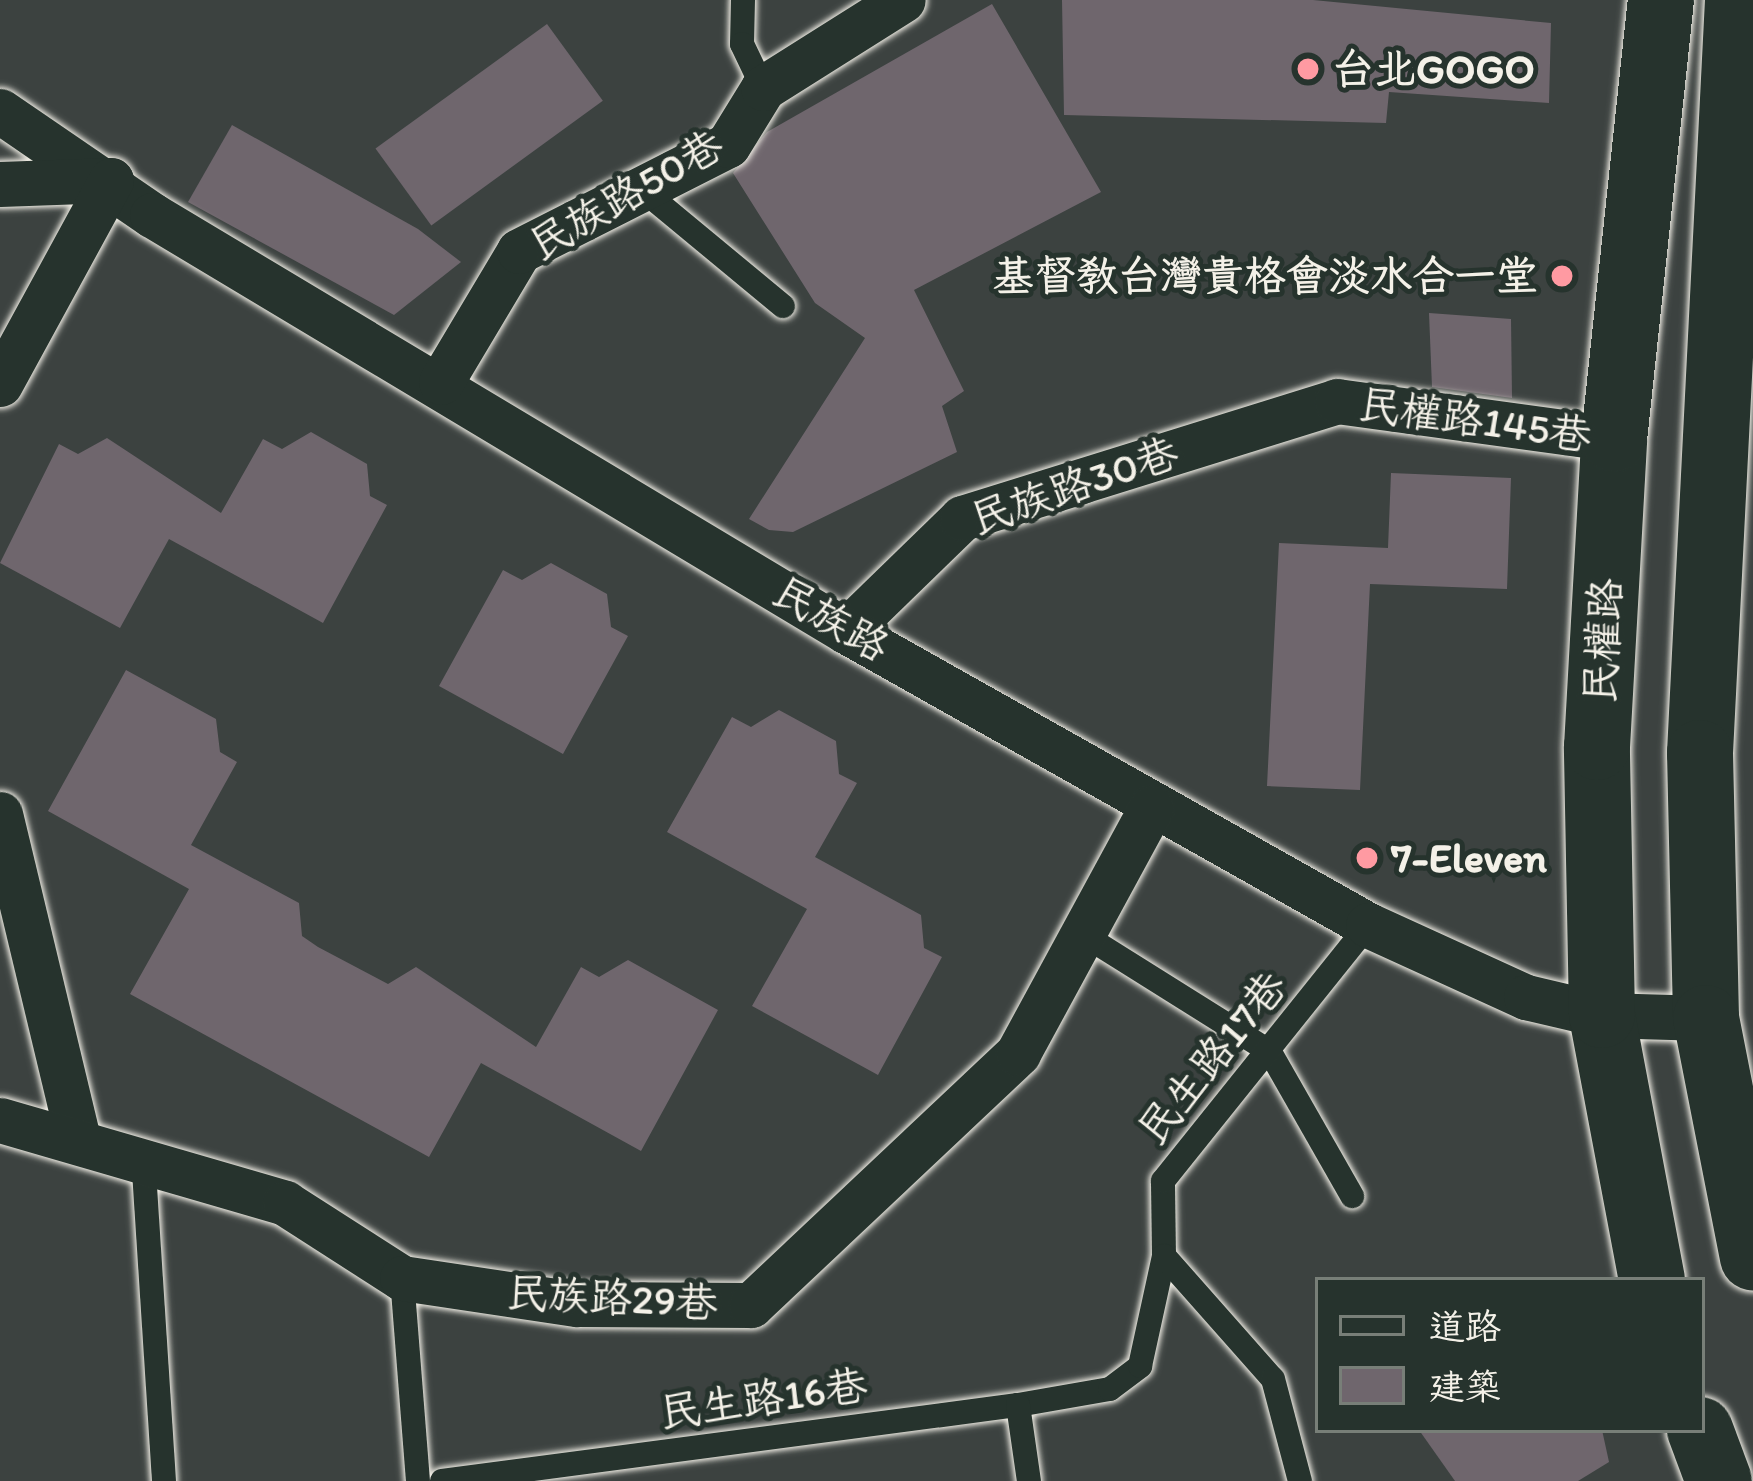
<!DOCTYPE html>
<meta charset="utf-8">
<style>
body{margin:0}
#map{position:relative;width:1753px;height:1481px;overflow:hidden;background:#3c4240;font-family:Itim,"LXGW WenKai TC",sans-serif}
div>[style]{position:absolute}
.building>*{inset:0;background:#6f666d;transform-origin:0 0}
.roads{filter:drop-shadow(0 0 3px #f4f1e8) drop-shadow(0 0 3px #f4f1e8)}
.service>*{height:24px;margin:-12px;padding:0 12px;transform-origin:12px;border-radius:12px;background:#26332d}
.minor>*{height:45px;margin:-22.5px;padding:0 22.5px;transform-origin:22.5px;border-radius:22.5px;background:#26332d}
.primary>*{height:66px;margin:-33px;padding:0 33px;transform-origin:33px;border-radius:33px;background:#26332d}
.dots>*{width:33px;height:33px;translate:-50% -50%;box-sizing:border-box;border:6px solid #26332d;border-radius:50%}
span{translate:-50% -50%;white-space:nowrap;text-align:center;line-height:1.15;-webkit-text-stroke:10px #26332d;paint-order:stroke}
.poi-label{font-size:42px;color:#f4f1e8;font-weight:700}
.left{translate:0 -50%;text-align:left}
.right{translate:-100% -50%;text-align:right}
.street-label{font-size:42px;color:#f4f1e8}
.legend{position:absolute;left:1315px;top:1277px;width:390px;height:156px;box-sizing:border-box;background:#26332d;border:3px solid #787f78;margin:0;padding:15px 21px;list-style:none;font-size:36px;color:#f4f1e8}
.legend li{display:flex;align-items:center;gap:24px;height:60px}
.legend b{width:60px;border:3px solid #787f78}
</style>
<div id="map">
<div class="building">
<i style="clip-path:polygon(1062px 0,1313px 0,1551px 23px,1549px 103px,1389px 92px,1386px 123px,1064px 115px)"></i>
<i style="clip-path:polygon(992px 4px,1101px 192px,914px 290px,964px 391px,942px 406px,957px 452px,793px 532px,769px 530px,749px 519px,865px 338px,815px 303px,733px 173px,767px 132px)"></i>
<i style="left:547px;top:24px;width:95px;height:212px;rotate:54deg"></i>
<i style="clip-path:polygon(232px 125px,418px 229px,461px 262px,394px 315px,188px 202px)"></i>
<i style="clip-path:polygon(1429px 313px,1511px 319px,1512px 398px,1432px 387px)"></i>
<i style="clip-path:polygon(311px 432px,367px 464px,370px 496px,387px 505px,323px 623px,169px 539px,120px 628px,0 563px,59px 444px,78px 454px,107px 438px,221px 513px,263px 439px,282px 449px)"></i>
<i style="clip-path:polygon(1391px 473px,1511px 478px,1507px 589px,1370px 584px,1360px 790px,1267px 786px,1279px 543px,1388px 548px)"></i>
<i style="clip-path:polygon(551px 563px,607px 594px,611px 627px,628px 636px,563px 754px,439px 686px,503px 570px,522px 580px)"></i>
<i style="clip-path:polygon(126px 670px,216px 719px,220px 752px,237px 762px,191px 845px,299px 903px,302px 936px,318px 947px,388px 984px,416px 967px,536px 1047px,581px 967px,599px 977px,628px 960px,718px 1010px,641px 1151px,481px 1063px,429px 1157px,130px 994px,189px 889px,48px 811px)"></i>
<i style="clip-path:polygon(779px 710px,836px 741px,839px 774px,857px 783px,815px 857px,921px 915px,924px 948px,942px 957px,878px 1075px,752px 1006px,807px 909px,667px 832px,732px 717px,751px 727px)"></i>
<i style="clip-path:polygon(1419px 1430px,1602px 1430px,1609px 1462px,1578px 1481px,1455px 1481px)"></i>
</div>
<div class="roads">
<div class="service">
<i style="left:743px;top:0;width:44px;rotate:91.3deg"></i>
<i style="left:742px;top:44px;width:49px;rotate:64.5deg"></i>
<i style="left:645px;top:192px;width:179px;rotate:39.6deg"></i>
<i style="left:1087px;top:937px;width:216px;rotate:32.1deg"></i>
<i style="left:1270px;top:1052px;width:166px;rotate:60.3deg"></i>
<i style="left:143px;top:1156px;width:326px;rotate:86.3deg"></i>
<i style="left:1164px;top:1256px;width:75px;rotate:-90.8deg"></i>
<i style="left:1163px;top:1181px;width:328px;rotate:-51.3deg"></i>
<i style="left:402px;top:1278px;width:204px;rotate:85.5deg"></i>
<i style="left:1018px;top:1405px;width:93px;rotate:-9.9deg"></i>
<i style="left:1110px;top:1389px;width:38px;rotate:-37deg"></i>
<i style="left:1140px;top:1366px;width:113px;rotate:-77.7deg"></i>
<i style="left:1164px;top:1256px;width:164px;rotate:48.5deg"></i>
<i style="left:1273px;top:1379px;width:106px;rotate:75.2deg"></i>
<i style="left:442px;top:1481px;width:581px;rotate:-7.52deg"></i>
<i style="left:1018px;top:1405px;width:77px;rotate:81.8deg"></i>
</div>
<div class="minor">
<i style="left:0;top:111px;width:184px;rotate:34.4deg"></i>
<i style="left:152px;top:215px;width:809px;rotate:30.94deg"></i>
<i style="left:846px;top:631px;width:599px;rotate:29.39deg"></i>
<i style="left:1368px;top:925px;width:174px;rotate:24.5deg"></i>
<i style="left:1526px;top:997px;width:78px;rotate:13.3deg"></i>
<i style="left:1602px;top:1015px;width:104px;rotate:1.7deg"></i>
<i style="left:0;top:184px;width:111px;rotate:-2.1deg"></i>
<i style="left:441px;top:382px;width:152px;rotate:-59.2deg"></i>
<i style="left:519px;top:251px;width:234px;rotate:-26.9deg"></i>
<i style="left:728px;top:145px;width:67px;rotate:-58.4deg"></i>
<i style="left:763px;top:88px;width:165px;rotate:-32.2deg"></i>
<i style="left:0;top:384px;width:232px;rotate:-61.4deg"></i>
<i style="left:846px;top:631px;width:162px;rotate:-44.2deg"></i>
<i style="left:962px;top:518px;width:393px;rotate:-17.3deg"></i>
<i style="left:1337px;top:401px;width:280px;rotate:7.8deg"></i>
<i style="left:0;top:814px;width:330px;rotate:76.5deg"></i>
<i style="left:0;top:1120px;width:297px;rotate:16.2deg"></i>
<i style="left:285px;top:1203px;width:139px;rotate:32.7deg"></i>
<i style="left:402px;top:1278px;width:177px;rotate:8.5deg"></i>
<i style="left:577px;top:1304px;width:174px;rotate:0.3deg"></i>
<i style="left:751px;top:1305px;width:367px;rotate:-43.3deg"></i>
<i style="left:1018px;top:1053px;width:279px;rotate:-61.5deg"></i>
</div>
<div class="primary">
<i style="left:1738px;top:0;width:754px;rotate:92.89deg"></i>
<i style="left:1700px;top:753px;width:265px;rotate:88.7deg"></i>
<i style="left:1706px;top:1018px;width:244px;rotate:78.9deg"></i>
<i style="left:1652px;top:1280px;width:270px;rotate:-100.7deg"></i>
<i style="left:1602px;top:1015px;width:268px;rotate:-91.1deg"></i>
<i style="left:1597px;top:747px;width:308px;rotate:-86.8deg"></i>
<i style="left:1614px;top:439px;width:442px;rotate:-83.9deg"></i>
<i style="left:1700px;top:1430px;width:54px;rotate:69.6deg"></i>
</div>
</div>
<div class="dots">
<i style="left:1308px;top:69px;background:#ff9aa2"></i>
<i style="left:1562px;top:276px;background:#ff9aa2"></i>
<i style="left:1367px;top:858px;background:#ff9aa2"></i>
</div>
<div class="poi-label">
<span class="left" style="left:1332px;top:69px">台北GOGO</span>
<span class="right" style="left:1538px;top:276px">基督教台灣貴格會淡水合一堂</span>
<span class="left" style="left:1391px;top:858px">7-Eleven</span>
</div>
<div class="street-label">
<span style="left:626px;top:195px;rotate:-30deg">民族路50巷</span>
<span style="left:1475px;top:420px;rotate:8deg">民權路145巷</span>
<span style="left:1074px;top:486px;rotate:-19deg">民族路30巷</span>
<span style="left:831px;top:619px;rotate:30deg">民族路</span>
<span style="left:1603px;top:641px;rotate:-87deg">民權路</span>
<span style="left:1212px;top:1058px;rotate:-51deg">民生路17巷</span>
<span style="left:612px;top:1298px;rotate:3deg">民族路29巷</span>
<span style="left:763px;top:1399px;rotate:-8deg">民生路16巷</span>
</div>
<ul class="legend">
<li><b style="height:15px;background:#26332d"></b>道路</li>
<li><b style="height:33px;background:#6f666d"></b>建築</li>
</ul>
</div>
